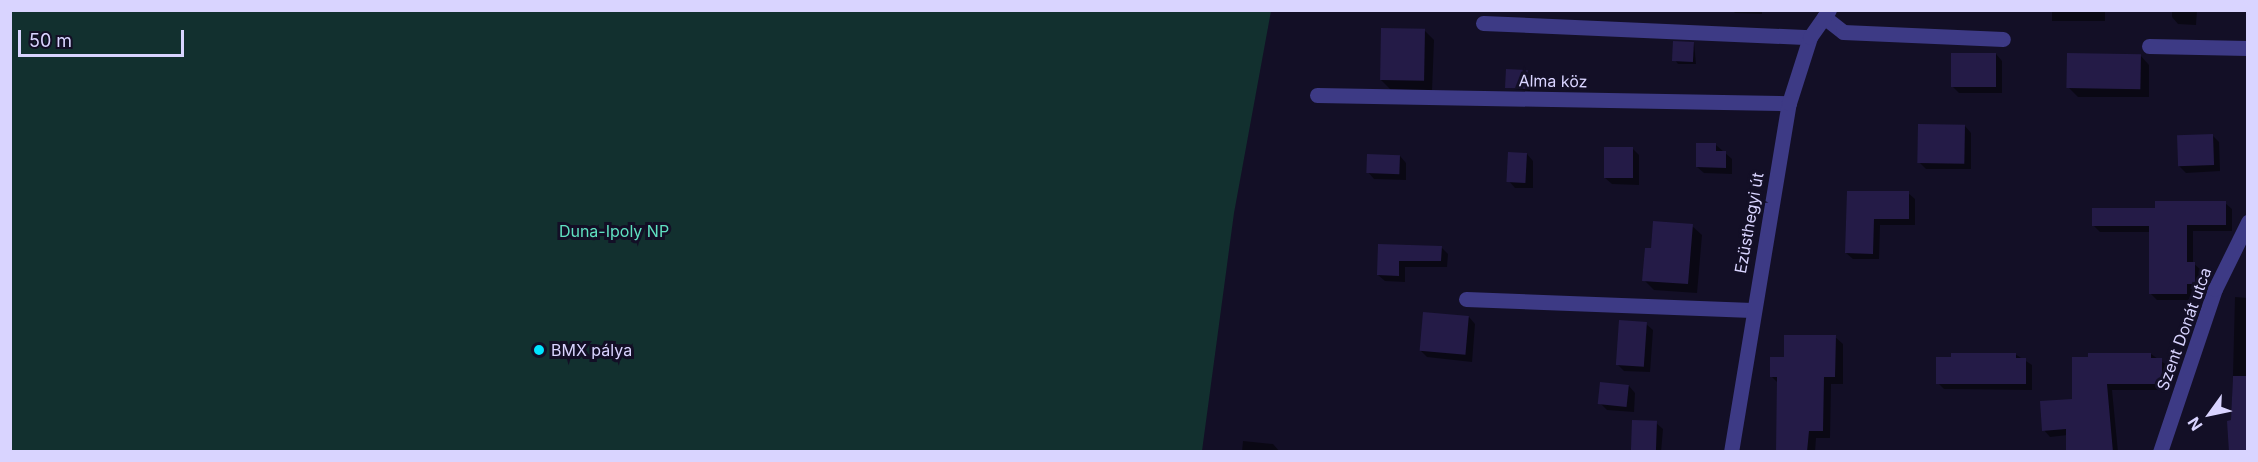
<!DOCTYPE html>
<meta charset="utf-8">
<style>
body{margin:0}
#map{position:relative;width:2258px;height:462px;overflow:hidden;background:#130f26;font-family:Inter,sans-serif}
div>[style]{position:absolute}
.green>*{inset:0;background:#12302f}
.shadow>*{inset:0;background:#0007;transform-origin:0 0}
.building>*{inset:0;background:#241b47;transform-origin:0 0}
.street>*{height:15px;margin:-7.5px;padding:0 7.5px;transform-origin:7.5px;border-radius:7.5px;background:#3d3a85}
.dots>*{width:16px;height:16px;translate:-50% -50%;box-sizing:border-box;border:3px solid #130f26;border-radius:50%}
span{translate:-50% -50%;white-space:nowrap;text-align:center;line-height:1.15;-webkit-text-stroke:6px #130f26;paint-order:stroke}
.street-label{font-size:16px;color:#d9d4ff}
.park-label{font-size:16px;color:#5fe0c0}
.poi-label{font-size:16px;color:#d9d4ff}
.left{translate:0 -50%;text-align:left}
.frame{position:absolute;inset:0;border:12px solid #d9d4ff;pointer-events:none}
.north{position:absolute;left:2180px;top:384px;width:60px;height:60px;-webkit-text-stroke:4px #130f26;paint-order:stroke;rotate:237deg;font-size:16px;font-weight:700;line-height:24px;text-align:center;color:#d9d4ff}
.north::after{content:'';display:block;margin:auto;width:21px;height:27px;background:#d9d4ff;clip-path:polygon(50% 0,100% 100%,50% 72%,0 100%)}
.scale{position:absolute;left:18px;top:30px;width:166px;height:27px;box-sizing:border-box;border:3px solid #d9d4ff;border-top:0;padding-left:8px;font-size:18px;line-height:21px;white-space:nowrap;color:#d9d4ff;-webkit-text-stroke:4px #130f26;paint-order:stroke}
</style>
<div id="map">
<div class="green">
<i style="clip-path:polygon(10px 11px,1271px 11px,1234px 213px,1202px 451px,11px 451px)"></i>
</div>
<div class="shadow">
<i style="clip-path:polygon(1732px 10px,1762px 10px,1762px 14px,1735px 13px)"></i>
<i style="left:2052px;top:10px;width:53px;height:11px"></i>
<i style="clip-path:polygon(2172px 10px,2197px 10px,2196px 25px,2178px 24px,2172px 17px)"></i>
<i style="clip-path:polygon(1425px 31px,1434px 40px,1432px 91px,1390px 89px,1381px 80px)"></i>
<i style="clip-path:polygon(1694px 43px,1696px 64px,1678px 64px,1675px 60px)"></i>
<i style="clip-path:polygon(1996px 54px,2002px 61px,2002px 93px,1959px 93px,1952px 86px)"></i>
<i style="clip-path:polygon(2140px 55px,2149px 65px,2149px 97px,2078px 97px,2068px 87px)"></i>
<i style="clip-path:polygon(1527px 71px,1530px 91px,1507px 88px)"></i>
<i style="clip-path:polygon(1965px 126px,1971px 133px,1971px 169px,1926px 169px,1919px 162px)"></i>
<i style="clip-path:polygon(2212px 135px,2219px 142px,2220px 171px,2186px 173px,2179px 166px)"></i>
<i style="clip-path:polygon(1716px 145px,1732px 159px,1732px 174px,1704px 173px,1697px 167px)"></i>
<i style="clip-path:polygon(1633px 149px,1639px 155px,1639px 185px,1612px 184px,1605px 178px)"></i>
<i style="clip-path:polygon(1527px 154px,1533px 161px,1533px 188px,1515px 188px,1509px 181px)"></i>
<i style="clip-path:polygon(1400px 156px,1406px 163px,1406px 180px,1374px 179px,1368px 172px)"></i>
<i style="clip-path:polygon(1849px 192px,1908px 193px,1915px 199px,1915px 225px,1880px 225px,1879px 259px,1853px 259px,1846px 253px)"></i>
<i style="clip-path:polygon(2225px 203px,2232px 209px,2232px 231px,2193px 231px,2193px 263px,2201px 270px,2201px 290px,2193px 290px,2193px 300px,2157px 300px,2150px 293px,2151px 232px,2100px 232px,2093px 225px,2156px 209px)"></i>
<i style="clip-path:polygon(1692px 226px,1702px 235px,1697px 293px,1654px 290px,1644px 280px,1653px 250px)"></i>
<i style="clip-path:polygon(1379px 246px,1441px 247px,1448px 254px,1447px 267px,1405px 267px,1405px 282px,1385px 281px,1378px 275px)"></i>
<i style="clip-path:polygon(2235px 297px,2248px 298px,2248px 452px,2231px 452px)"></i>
<i style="clip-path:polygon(1469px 317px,1475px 324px,1472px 362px,1427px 357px,1421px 351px)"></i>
<i style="clip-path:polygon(1646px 324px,1653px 330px,1650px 372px,1624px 371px,1617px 364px)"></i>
<i style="clip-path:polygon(1835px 337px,1843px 344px,1843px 384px,1831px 384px,1830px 438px,1816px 438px,1815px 452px,1777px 452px,1779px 384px,1771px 376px,1785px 358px)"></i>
<i style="clip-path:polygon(2015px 354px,2032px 365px,2032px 390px,1944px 389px,1938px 383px)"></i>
<i style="clip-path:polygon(2151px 354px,2168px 366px,2168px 390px,2112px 390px,2118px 452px,2068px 452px,2068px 435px,2050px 437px,2044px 430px,2073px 400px)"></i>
<i style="clip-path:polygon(1629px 386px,1635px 393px,1634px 412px,1607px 410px,1600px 403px)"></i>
<i style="clip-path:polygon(1656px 423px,1663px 429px,1661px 452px,1631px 452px)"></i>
<i style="clip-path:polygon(1243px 441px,1273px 444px,1280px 452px,1242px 452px)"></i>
</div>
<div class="building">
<i style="left:1381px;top:28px;width:44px;height:52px;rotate:1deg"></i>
<i style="left:1673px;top:41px;width:21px;height:20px;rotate:3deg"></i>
<i style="left:1951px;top:53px;width:45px;height:34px"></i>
<i style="left:2067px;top:53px;width:74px;height:35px;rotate:1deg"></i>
<i style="left:1506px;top:69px;width:22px;height:19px;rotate:3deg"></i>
<i style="left:1918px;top:124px;width:47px;height:39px;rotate:1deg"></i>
<i style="left:2213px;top:134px;width:31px;height:36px;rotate:88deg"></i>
<i style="clip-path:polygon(1696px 143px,1716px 143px,1716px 151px,1726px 151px,1726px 168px,1696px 167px)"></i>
<i style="left:1604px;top:147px;width:29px;height:31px"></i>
<i style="left:1508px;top:152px;width:19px;height:30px;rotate:3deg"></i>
<i style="left:1367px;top:154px;width:33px;height:19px;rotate:2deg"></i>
<i style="clip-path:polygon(1847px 191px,1909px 191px,1909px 219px,1874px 219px,1873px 254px,1845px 253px)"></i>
<i style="clip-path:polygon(2155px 201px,2226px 201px,2226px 225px,2187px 225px,2187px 262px,2195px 262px,2195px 284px,2187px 284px,2187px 294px,2149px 294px,2149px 226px,2092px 226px,2092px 208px,2155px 208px)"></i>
<i style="clip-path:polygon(1653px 221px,1693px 224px,1688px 284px,1642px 281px,1645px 248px,1651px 248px)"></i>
<i style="clip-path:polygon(1378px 244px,1442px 246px,1441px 261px,1399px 261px,1399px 276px,1377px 275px)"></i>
<i style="left:1423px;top:312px;width:46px;height:39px;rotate:5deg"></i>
<i style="left:1619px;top:320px;width:28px;height:45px;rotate:4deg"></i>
<i style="clip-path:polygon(1784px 335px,1836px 335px,1835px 377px,1824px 377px,1823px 431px,1809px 431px,1807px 452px,1776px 452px,1777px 377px,1770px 377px,1770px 357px,1784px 357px)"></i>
<i style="clip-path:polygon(1951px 353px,2016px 353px,2016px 358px,2026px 358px,2026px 384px,1936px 384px,1936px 357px,1951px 357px)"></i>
<i style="clip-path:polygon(2088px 353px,2151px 353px,2151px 358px,2162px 358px,2162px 384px,2107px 384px,2113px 452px,2066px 452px,2066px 429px,2042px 431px,2040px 401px,2072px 399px,2072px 357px,2088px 357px)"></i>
<i style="clip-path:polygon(2233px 376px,2247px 376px,2247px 452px,2229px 452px,2227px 421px,2231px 420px)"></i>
<i style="left:1600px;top:382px;width:29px;height:22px;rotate:6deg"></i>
<i style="left:1632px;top:420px;width:25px;height:32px;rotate:2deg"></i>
</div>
<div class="street">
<i style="left:1824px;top:17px;width:24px;rotate:38deg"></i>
<i style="left:1843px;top:32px;width:160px;rotate:2.5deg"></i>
<i style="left:1483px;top:23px;width:327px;rotate:2.5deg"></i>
<i style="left:2149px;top:46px;width:99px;rotate:1.2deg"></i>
<i style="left:1317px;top:95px;width:472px;rotate:1deg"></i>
<i style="left:1466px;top:299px;width:286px;rotate:2.2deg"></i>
<i style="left:1731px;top:452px;width:354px;rotate:-80.6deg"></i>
<i style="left:1789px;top:103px;width:69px;rotate:-72.3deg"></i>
<i style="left:1810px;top:37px;width:33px;rotate:-55deg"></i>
<i style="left:2160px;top:452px;width:172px;rotate:-71.4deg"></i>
<i style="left:2215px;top:289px;width:75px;rotate:-63.8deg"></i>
</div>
<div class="dots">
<i style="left:539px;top:350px;background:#00e5ff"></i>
</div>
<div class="street-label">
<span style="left:1553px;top:81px;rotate:1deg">Alma köz</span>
<span style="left:1749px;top:223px;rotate:-80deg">Ezüsthegyi út</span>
<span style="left:2184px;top:329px;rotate:-70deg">Szent Donát utca</span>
</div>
<div class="park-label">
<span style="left:614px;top:231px">Duna-Ipoly NP</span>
</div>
<div class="poi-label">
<span class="left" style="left:551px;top:350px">BMX pálya</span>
</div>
<div class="frame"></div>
<div class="north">N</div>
<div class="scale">50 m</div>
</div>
